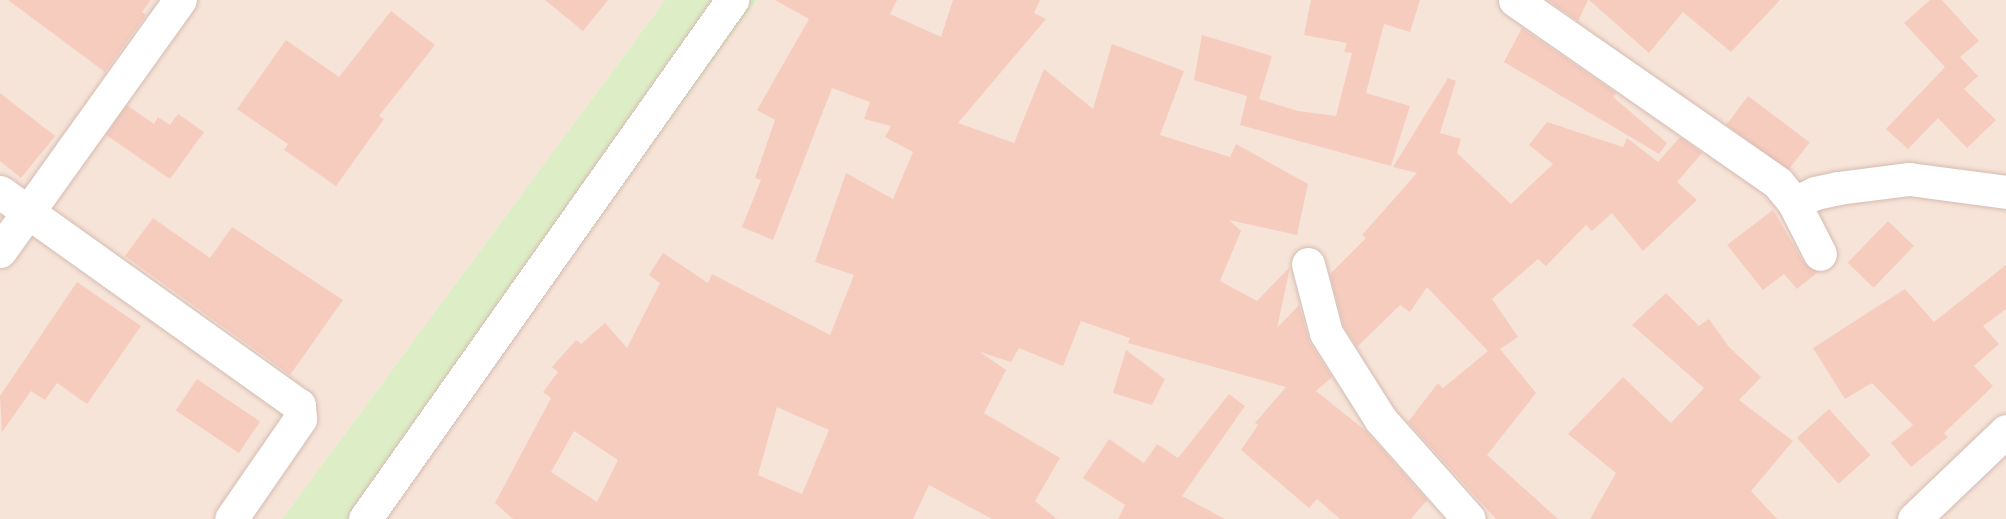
<!DOCTYPE html>
<style>
body{margin:0}
#map{position:relative;width:2006px;height:519px;overflow:hidden;background:#fef3ea;font-family:"Exo 2",sans-serif}
div>[style]{position:absolute}
.residential>*{inset:0;background:#f7e4d8}
.green>*{inset:0;background:#ddeec6}
.building>*{inset:0;background:#f6ccbf;transform-origin:0 0}
.roads{filter:drop-shadow(0 0 2px #d5bbb1) drop-shadow(0 0 2px #d5bbb1)}
.minor>*{height:33px;margin:-16.5px;padding:0 16.5px;transform-origin:16.5px;border-radius:16.5px;background:#fff}
span{translate:-50% -50%;white-space:nowrap;text-align:center;line-height:1.15;-webkit-text-stroke:4.5px #fff8f2;paint-order:stroke}
</style>
<div id="map">
<div class="residential">
<i style="clip-path:polygon(0 0,665px 0,282px 519px,0 519px)"></i>
<i style="clip-path:polygon(757px 0,2006px 0,2006px 519px,382px 519px)"></i>
</div>
<div class="green">
<i style="clip-path:polygon(665px 0,757px 0,382px 519px,282px 519px)"></i>
</div>
<div class="building">
<i style="clip-path:polygon(8px 0,151px 0,142px 12px,146px 15px,105px 72px)"></i>
<i style="clip-path:polygon(545px 0,608px 0,583px 31px)"></i>
<i style="clip-path:polygon(evenodd,775px 0,897px 0,890px 14px,941px 37px,953px 0,1040px 0,1034px 13px,1046px 19px,958px 123px,1014px 143px,1044px 69px,1093px 109px,1112px 44px,1184px 71px,1160px 135px,1230px 157px,1236px 144px,1308px 184px,1297px 235px,1229px 220px,1241px 231px,1220px 281px,1257px 301px,1290px 267px,1277px 328px,1299px 305px,1310px 343px,1332px 377px,1316px 391px,1366px 431px,1427px 500px,1411px 519px,1340px 519px,1317px 499px,1309px 508px,1241px 450px,1258px 425px,1255px 423px,1286px 387px,1128px 343px,1130px 338px,1081px 321px,1063px 366px,1019px 348px,1011px 362px,980px 352px,1006px 370px,984px 413px,1060px 458px,1035px 501px,1057px 519px,992px 519px,929px 485px,913px 519px,513px 519px,495px 503px,551px 398px,543px 392px,558px 372px,552px 367px,576px 340px,581px 344px,605px 323px,627px 348px,660px 283px,649px 275px,663px 253px,708px 283px,712px 274px,830px 335px,854px 275px,815px 262px,846px 173px,893px 199px,913px 152px,885px 137px,891px 126px,864px 119px,870px 102px,832px 88px,773px 240px,742px 227px,761px 180px,755px 178px,775px 120px,757px 110px,809px 19px,775px 0,777px 407px,829px 430px,802px 494px,758px 475px,777px 407px,775px 0,574px 431px,618px 460px,597px 502px,551px 472px,574px 431px)"></i>
<i style="clip-path:polygon(1311px 0,1420px 0,1410px 32px,1384px 24px,1366px 93px,1410px 106px,1391px 166px,1240px 125px,1247px 96px,1194px 80px,1202px 35px,1272px 56px,1259px 99px,1298px 111px,1336px 116px,1352px 53px,1344px 52px,1347px 43px,1304px 35px)"></i>
<i style="clip-path:polygon(1548px 0,1588px 0,1578px 21px)"></i>
<i style="clip-path:polygon(1589px 0,1780px 0,1731px 52px,1683px 12px,1649px 53px)"></i>
<i style="clip-path:polygon(1930px 0,1942px 0,1979px 41px,1960px 57px,1978px 76px,1964px 89px,1996px 120px,1967px 148px,1938px 118px,1908px 149px,1886px 129px,1945px 67px,1904px 23px)"></i>
<i style="clip-path:polygon(391px 11px,435px 45px,379px 116px,384px 119px,336px 186px,284px 150px,288px 144px,237px 109px,286px 40px,339px 77px)"></i>
<i style="clip-path:polygon(1522px 28px,1616px 93px,1613px 97px,1667px 143px,1659px 154px,1504px 62px)"></i>
<i style="clip-path:polygon(1448px 78px,1456px 81px,1440px 133px,1461px 139px,1457px 153px,1511px 204px,1553px 164px,1529px 145px,1547px 122px,1623px 147px,1627px 138px,1658px 162px,1680px 137px,1702px 153px,1677px 182px,1697px 200px,1643px 251px,1612px 213px,1592px 231px,1586px 225px,1546px 266px,1538px 259px,1492px 299px,1518px 337px,1500px 349px,1536px 393px,1487px 455px,1558px 519px,1496px 519px,1408px 422px,1438px 383px,1443px 388px,1488px 351px,1427px 287px,1410px 312px,1400px 305px,1357px 347px,1343px 325px,1330px 274px,1366px 238px,1362px 235px,1417px 173px,1393px 167px)"></i>
<i style="clip-path:polygon(0 93px,55px 136px,21px 178px,0 161px)"></i>
<i style="left:1748px;top:96px;width:77px;height:36px;rotate:37deg"></i>
<i style="clip-path:polygon(127px 105px,154px 124px,158px 117px,170px 125px,178px 114px,204px 132px,170px 179px,106px 135px)"></i>
<i style="clip-path:polygon(1773px 210px,1804px 263px,1818px 272px,1797px 289px,1784px 274px,1763px 290px,1727px 245px)"></i>
<i style="clip-path:polygon(153px 218px,210px 258px,232px 227px,343px 300px,290px 375px,125px 256px)"></i>
<i style="left:1888px;top:221px;width:36px;height:58px;rotate:44deg"></i>
<i style="clip-path:polygon(2006px 265px,2006px 309px,1983px 326px,1999px 344px,1974px 366px,1993px 386px,1944px 433px,1948px 437px,1911px 467px,1891px 443px,1913px 425px,1872px 383px,1845px 399px,1813px 348px,1905px 289px,1934px 322px)"></i>
<i style="clip-path:polygon(77px 282px,141px 326px,87px 404px,57px 383px,45px 400px,31px 391px,2px 432px,0 396px)"></i>
<i style="clip-path:polygon(1666px 293px,1699px 326px,1709px 319px,1729px 347px,1761px 377px,1739px 400px,1793px 441px,1751px 491px,1777px 519px,1590px 519px,1616px 473px,1568px 434px,1623px 377px,1671px 423px,1704px 388px,1632px 325px)"></i>
<i style="clip-path:polygon(1126px 350px,1165px 379px,1152px 405px,1113px 393px)"></i>
<i style="left:197px;top:379px;width:76px;height:38px;rotate:34deg"></i>
<i style="clip-path:polygon(1229px 394px,1245px 406px,1182px 496px,1225px 519px,1118px 519px,1125px 505px,1083px 478px,1109px 439px,1144px 463px,1157px 444px,1178px 458px)"></i>
<i style="left:1829px;top:409px;width:62px;height:43px;rotate:48deg"></i>
</div>
<div class="roads">
<div class="minor">
<i style="left:1515px;top:0;width:320px;rotate:34.8deg"></i>
<i style="left:1778px;top:183px;width:26px;rotate:51deg"></i>
<i style="left:1794px;top:203px;width:57px;rotate:63deg"></i>
<i style="left:0;top:192px;width:367px;rotate:35.5deg"></i>
<i style="left:299px;top:405px;width:14px;rotate:86deg"></i>
<i style="left:300px;top:419px;width:121px;rotate:124.6deg"></i>
<i style="left:1794px;top:203px;width:23px;rotate:-25deg"></i>
<i style="left:1815px;top:193px;width:24px;rotate:-12deg"></i>
<i style="left:1838px;top:188px;width:72px;rotate:-7.2deg"></i>
<i style="left:1909px;top:179px;width:98px;rotate:7.6deg"></i>
<i style="left:0;top:251px;width:309px;rotate:-54.4deg"></i>
<i style="left:1308px;top:264px;width:71px;rotate:75.4deg"></i>
<i style="left:1326px;top:333px;width:103px;rotate:57.7deg"></i>
<i style="left:1381px;top:420px;width:132px;rotate:48.4deg"></i>
<i style="left:365px;top:519px;width:636px;rotate:-54.73deg"></i>
<i style="left:1914px;top:519px;width:127px;rotate:-43.7deg"></i>
</div>
</div>
</div>
